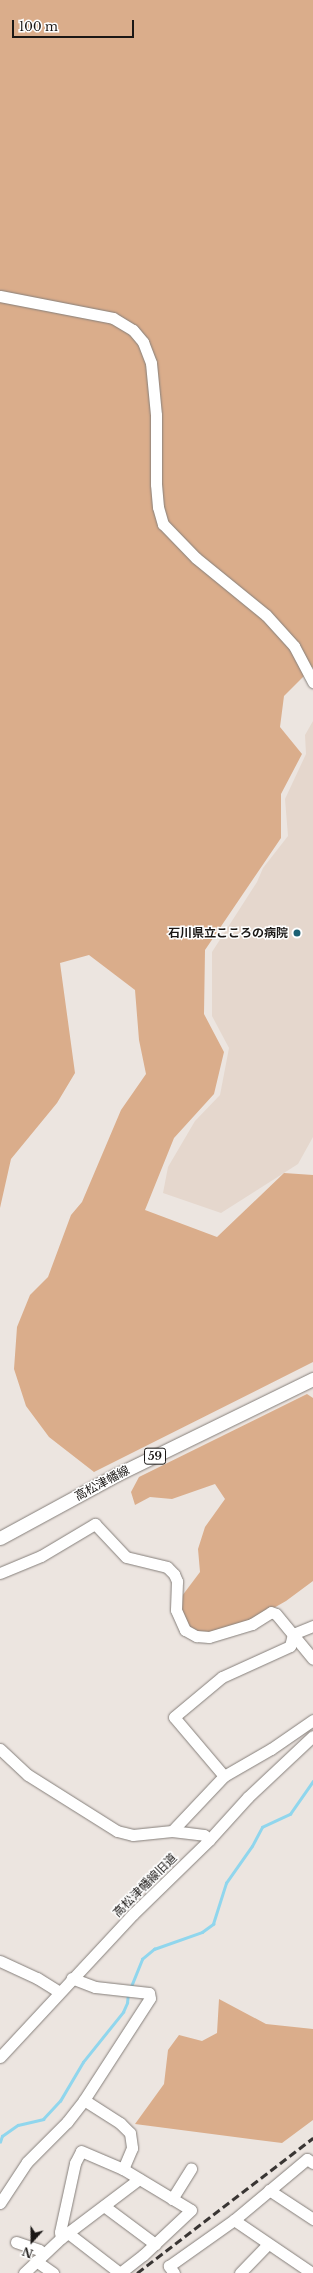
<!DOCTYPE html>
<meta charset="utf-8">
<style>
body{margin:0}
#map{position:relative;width:313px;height:2273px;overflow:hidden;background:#ece5e0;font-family:"Libre Baskerville","Noto Sans JP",serif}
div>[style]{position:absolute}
.built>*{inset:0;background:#e5d7cd}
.green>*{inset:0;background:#daad8b}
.stream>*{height:2.5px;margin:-1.25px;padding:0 1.25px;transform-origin:1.25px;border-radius:1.25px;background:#90d6ed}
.roads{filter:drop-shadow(0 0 1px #857f7a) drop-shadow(0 0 1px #857f7a)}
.minor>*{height:11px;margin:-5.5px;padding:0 5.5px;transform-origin:5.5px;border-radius:5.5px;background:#fff}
.major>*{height:13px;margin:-6.5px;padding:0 6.5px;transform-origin:6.5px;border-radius:6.5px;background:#fff}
.rail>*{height:2.5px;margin-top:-1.25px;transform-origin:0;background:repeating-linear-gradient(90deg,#393533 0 8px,transparent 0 12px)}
.dots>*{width:11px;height:11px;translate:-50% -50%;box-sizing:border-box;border:2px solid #fff;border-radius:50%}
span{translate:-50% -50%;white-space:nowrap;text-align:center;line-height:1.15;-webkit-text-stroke:3px #fff;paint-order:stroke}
.shield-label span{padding:1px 3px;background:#fff;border:1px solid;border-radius:3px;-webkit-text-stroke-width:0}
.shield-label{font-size:11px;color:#1a1715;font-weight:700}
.poi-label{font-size:12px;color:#1a1715;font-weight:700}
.right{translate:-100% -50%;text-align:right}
.street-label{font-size:12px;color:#1a1715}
.north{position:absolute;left:12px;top:2221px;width:40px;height:40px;-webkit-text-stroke:3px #fff;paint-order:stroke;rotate:201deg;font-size:11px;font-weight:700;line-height:16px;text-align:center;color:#1a1715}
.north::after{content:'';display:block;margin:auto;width:14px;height:18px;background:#1a1715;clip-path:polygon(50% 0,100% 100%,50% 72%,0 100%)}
.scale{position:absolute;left:12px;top:20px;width:122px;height:18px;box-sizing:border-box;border:2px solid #1a1715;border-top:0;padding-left:5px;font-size:12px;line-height:14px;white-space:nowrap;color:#1a1715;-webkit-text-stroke:3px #fff;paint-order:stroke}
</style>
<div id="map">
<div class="built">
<i style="clip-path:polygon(313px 721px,313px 1137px,298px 1164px,221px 1213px,163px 1193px,168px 1167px,195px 1121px,220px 1095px,229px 1048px,212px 1016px,212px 952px,257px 882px,263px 868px,288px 836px,285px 799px,306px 754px,305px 735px)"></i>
</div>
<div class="green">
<i style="clip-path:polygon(0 0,313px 0,313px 667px,284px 696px,280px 727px,302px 754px,281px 794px,281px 838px,205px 950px,204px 1014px,224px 1052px,214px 1094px,174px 1138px,145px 1210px,217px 1237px,284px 1173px,313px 1175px,313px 1362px,94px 1472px,49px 1437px,26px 1406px,14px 1369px,17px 1327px,30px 1295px,48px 1277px,71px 1215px,82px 1202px,121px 1110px,146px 1074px,139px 1040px,135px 990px,89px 955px,60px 963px,75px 1073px,57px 1103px,11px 1159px,0 1208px)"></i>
<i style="clip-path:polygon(307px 1394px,313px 1398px,313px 1581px,286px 1601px,244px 1625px,213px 1634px,196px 1633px,186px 1625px,181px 1611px,182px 1596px,200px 1572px,198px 1549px,205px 1527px,225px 1499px,215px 1484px,172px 1499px,150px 1497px,135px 1505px,131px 1492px,139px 1477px)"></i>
<i style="clip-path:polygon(219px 1999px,266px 2024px,313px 2029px,313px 2120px,282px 2143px,135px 2124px,164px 2084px,168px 2050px,179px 2035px,202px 2041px,217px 2033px)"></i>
</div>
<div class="stream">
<i style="left:130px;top:1989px;width:32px;rotate:-68deg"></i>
<i style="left:142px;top:1959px;width:16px;rotate:-40deg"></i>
<i style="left:154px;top:1949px;width:51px;rotate:-19.5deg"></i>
<i style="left:202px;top:1932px;width:14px;rotate:-36deg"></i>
<i style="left:213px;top:1924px;width:43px;rotate:-72.4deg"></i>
<i style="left:226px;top:1883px;width:45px;rotate:-54.9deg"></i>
<i style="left:252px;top:1846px;width:21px;rotate:-62deg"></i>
<i style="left:262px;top:1827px;width:31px;rotate:-25deg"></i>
<i style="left:290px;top:1814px;width:40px;rotate:-55.1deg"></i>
<i style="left:0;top:2142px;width:6px;rotate:-72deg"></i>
<i style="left:2px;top:2136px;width:19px;rotate:-35deg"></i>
<i style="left:18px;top:2125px;width:26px;rotate:-13deg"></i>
<i style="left:43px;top:2119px;width:25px;rotate:-47deg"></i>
<i style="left:60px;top:2101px;width:45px;rotate:-59.5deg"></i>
<i style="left:83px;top:2062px;width:64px;rotate:-51.3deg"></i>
<i style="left:123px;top:2012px;width:10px;rotate:-66deg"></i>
<i style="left:127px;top:2003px;width:10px;rotate:-84deg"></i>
</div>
<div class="roads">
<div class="minor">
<i style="left:0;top:296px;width:115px;rotate:11deg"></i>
<i style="left:113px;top:318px;width:23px;rotate:31deg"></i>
<i style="left:133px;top:330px;width:16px;rotate:50deg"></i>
<i style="left:143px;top:342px;width:22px;rotate:69deg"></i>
<i style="left:151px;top:363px;width:52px;rotate:84.5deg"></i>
<i style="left:156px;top:415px;width:69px;rotate:90deg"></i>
<i style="left:156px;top:484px;width:23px;rotate:85deg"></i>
<i style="left:158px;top:507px;width:18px;rotate:74deg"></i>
<i style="left:163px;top:524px;width:47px;rotate:45.9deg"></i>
<i style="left:196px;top:558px;width:90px;rotate:39.2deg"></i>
<i style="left:266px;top:615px;width:42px;rotate:47.9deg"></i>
<i style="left:294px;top:646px;width:41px;rotate:62.2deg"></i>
<i style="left:0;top:1573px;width:44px;rotate:-22.5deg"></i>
<i style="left:41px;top:1556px;width:63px;rotate:-30.7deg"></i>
<i style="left:95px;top:1524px;width:45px;rotate:46.8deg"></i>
<i style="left:126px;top:1557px;width:42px;rotate:13.7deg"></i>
<i style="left:167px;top:1567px;width:10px;rotate:45deg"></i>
<i style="left:174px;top:1574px;width:8px;rotate:67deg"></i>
<i style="left:177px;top:1581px;width:29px;rotate:92deg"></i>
<i style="left:176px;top:1610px;width:22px;rotate:66deg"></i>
<i style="left:185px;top:1630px;width:13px;rotate:29deg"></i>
<i style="left:196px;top:1636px;width:13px;rotate:4deg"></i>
<i style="left:209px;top:1637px;width:45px;rotate:-16.8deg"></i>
<i style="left:252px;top:1624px;width:22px;rotate:-32deg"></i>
<i style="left:271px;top:1612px;width:5px;rotate:22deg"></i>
<i style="left:276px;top:1614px;width:58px;rotate:50.6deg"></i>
<i style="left:0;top:1749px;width:38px;rotate:43deg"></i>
<i style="left:28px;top:1775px;width:105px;rotate:32.2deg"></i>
<i style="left:117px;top:1831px;width:16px;rotate:14deg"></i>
<i style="left:133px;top:1835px;width:39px;rotate:-6deg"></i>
<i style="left:172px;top:1831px;width:32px;rotate:7deg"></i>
<i style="left:204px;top:1835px;width:7px;rotate:45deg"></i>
<i style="left:224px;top:1776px;width:77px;rotate:-130.3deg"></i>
<i style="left:174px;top:1717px;width:62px;rotate:-39.8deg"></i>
<i style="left:222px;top:1677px;width:75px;rotate:-24.5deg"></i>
<i style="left:290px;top:1646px;width:12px;rotate:-76deg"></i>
<i style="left:293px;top:1634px;width:22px;rotate:-22deg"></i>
<i style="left:172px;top:1831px;width:76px;rotate:-46.6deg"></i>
<i style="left:224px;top:1776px;width:54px;rotate:-29.9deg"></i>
<i style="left:271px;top:1749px;width:51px;rotate:-34.6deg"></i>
<i style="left:0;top:1961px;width:41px;rotate:24.7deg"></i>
<i style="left:37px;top:1978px;width:26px;rotate:32deg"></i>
<i style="left:0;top:2057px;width:195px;rotate:-47.1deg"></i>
<i style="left:133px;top:1914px;width:106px;rotate:-44.2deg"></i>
<i style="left:209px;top:1840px;width:58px;rotate:-47.8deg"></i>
<i style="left:248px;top:1797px;width:89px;rotate:-43.2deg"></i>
<i style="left:84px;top:2100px;width:43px;rotate:32.6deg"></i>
<i style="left:120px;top:2123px;width:14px;rotate:45deg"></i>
<i style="left:130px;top:2133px;width:15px;rotate:82deg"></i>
<i style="left:132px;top:2148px;width:23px;rotate:113deg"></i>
<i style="left:269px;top:2190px;width:53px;rotate:33.4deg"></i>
<i style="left:172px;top:2199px;width:36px;rotate:-58deg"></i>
<i style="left:0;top:2203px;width:49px;rotate:-56.6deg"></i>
<i style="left:27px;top:2162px;width:57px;rotate:-45deg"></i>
<i style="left:67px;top:2122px;width:28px;rotate:-52deg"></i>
<i style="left:84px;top:2100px;width:121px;rotate:-57.1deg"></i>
<i style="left:150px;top:1998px;width:5px;rotate:-101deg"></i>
<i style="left:149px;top:1993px;width:54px;rotate:-173.7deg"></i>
<i style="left:95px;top:1987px;width:25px;rotate:-159deg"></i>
<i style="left:104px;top:2206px;width:64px;rotate:36.7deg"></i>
<i style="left:234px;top:2220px;width:94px;rotate:34.2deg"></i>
<i style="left:68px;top:2233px;width:66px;rotate:37.6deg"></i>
<i style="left:61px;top:2238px;width:6px;rotate:-99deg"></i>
<i style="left:60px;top:2232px;width:71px;rotate:-77.7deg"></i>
<i style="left:75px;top:2163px;width:13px;rotate:-63deg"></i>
<i style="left:81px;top:2151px;width:46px;rotate:23.2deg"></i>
<i style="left:123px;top:2169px;width:79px;rotate:31.1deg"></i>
<i style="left:191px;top:2210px;width:66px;rotate:136.8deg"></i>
<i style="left:143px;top:2255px;width:29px;rotate:142deg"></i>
<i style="left:16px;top:2242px;width:24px;rotate:19deg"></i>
<i style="left:39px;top:2250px;width:5px;rotate:37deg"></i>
<i style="left:36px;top:2261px;width:21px;rotate:35deg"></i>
<i style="left:24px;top:2273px;width:51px;rotate:-43.4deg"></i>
<i style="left:61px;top:2238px;width:98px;rotate:-37.1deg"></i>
<i style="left:174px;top:2273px;width:9px;rotate:-126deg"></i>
<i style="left:169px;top:2266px;width:80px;rotate:-35.3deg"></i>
<i style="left:234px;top:2220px;width:95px;rotate:-39.9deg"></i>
<i style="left:307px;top:2159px;width:7px;rotate:34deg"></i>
<i style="left:240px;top:2273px;width:40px;rotate:-46deg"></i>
</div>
<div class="major">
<i style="left:0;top:1538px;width:134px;rotate:-28.5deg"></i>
<i style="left:118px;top:1474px;width:217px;rotate:-26deg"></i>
</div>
</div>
<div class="rail">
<i style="left:137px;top:2273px;width:222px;rotate:-37.5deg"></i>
</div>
<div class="dots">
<i style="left:297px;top:933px;background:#1c6073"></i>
</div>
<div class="shield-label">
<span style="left:155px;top:1456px">59</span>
</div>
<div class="poi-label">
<span class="right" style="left:288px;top:933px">石川県立こころの病院</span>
</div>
<div class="street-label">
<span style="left:102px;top:1483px;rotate:-28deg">高松津幡線</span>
<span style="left:145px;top:1885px;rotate:-45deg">高松津幡線旧道</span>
</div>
<div class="north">N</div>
<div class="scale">100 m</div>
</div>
